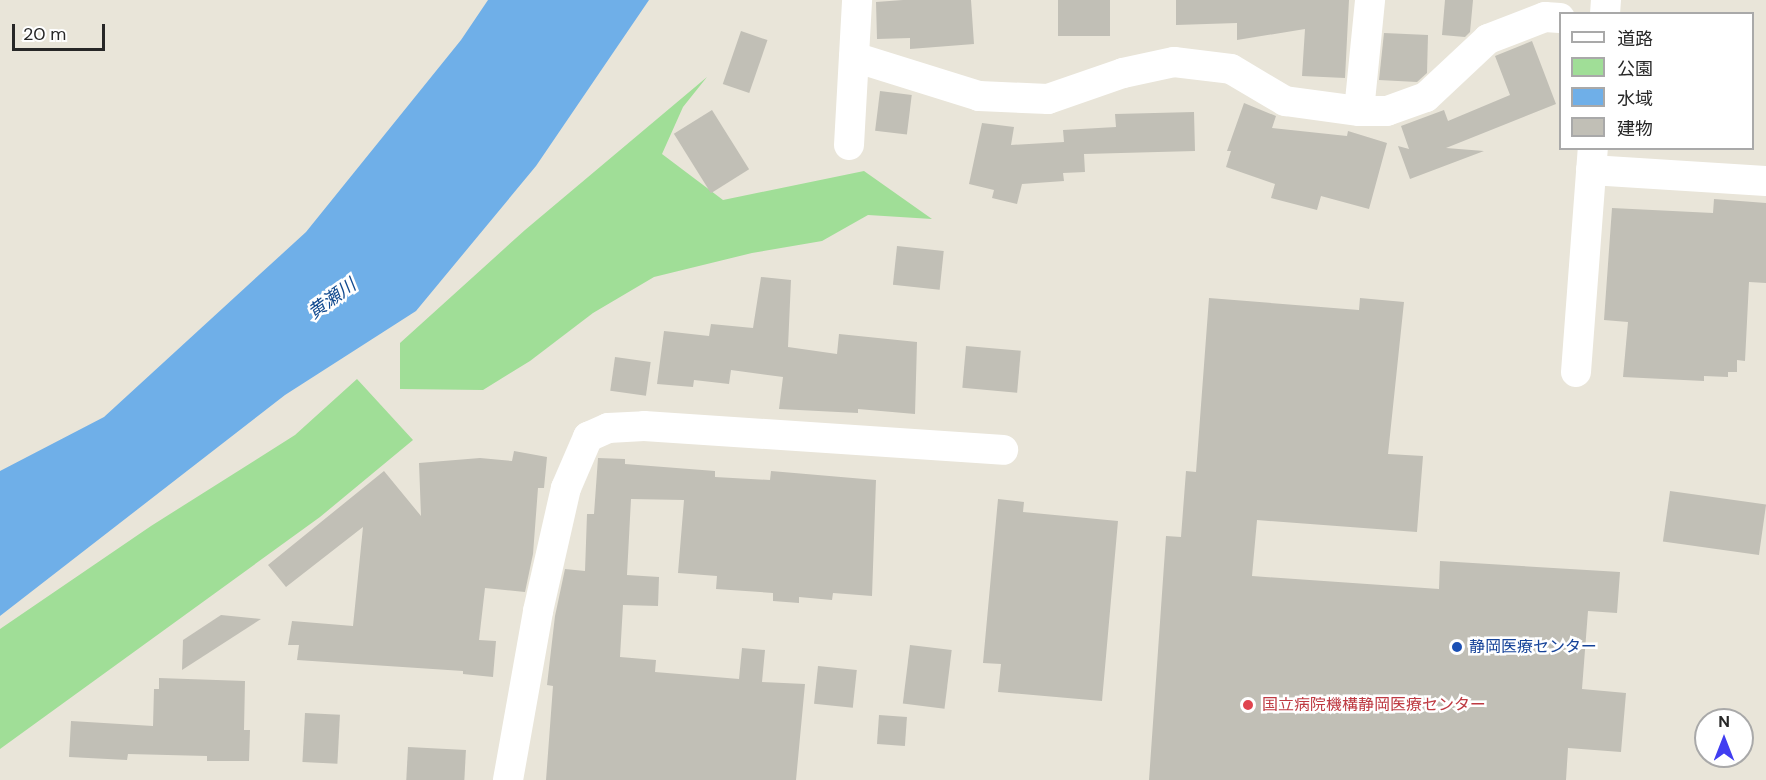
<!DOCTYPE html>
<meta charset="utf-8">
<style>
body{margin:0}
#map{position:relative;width:1766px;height:780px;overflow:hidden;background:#e9e5d9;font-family:"DM Sans","Noto Sans JP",sans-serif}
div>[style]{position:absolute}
.green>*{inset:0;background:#a0de97}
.water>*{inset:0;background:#6fafe8}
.building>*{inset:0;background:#c1bfb6;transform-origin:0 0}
.minor>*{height:30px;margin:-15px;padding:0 15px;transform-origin:15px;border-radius:15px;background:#fff}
.dots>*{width:16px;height:16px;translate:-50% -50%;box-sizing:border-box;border:3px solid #fff;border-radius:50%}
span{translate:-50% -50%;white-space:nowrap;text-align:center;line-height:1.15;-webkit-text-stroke:5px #fff;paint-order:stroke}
.transit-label{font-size:16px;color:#164399}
.left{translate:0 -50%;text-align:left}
.health-label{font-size:16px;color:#be3a42}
.water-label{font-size:18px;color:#134b8f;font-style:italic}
.legend{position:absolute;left:1559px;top:12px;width:195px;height:138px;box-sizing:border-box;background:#fff;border:2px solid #a9a9a9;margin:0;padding:8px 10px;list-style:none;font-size:18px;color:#272727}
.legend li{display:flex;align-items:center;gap:12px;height:30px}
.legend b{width:30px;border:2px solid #a9a9a9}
.north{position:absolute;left:1694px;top:708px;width:60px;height:60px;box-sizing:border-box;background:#fff;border:2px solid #a9a9a9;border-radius:50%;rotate:0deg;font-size:16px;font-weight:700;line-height:24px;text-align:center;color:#272727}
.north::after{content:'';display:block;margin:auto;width:21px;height:27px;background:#413ef1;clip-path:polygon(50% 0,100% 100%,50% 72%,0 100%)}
.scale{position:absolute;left:12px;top:24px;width:93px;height:27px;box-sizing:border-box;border:3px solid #272727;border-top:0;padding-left:8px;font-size:18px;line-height:21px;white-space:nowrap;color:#272727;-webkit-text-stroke:4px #fff;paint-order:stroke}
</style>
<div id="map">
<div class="green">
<i style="clip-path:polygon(707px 77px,683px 107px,662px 154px,723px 200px,864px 171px,932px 219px,868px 215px,822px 241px,752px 253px,654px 277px,593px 313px,530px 361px,483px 390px,400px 389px,400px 343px,525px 230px)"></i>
<i style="clip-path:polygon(357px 379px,413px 440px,320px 517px,0 749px,0 629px,151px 526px,295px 435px)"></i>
</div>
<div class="water">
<i style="clip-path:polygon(488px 0,649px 0,536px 166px,416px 311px,285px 395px,0 616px,0 471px,104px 417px,306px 232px,461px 40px)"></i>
</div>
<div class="building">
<i style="clip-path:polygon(903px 0,971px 0,974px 44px,910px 49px,910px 38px,877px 39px,876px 2px)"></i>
<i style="left:1058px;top:0;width:52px;height:36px"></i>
<i style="clip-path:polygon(1176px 0,1349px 0,1345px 78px,1302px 76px,1305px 29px,1237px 40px,1237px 23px,1176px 25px)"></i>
<i style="clip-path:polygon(1445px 0,1473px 0,1470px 32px,1465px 37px,1442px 35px)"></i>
<i style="left:741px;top:31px;width:28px;height:56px;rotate:19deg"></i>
<i style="clip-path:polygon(1384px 33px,1428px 35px,1427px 73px,1417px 82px,1379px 80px)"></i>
<i style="clip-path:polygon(1532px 41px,1556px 104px,1446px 148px,1484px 151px,1410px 179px,1398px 146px,1409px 149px,1401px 126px,1444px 110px,1448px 121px,1510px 95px,1495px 56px)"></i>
<i style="left:880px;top:91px;width:32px;height:40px;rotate:7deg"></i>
<i style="clip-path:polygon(1244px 103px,1276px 116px,1272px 128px,1347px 136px,1348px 131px,1387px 143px,1369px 209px,1321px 196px,1317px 210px,1271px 198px,1275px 184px,1226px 167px,1231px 151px,1227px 151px)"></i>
<i style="left:712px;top:110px;width:70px;height:45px;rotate:58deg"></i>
<i style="clip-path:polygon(1194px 112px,1195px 151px,1084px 154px,1085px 172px,1063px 173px,1064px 181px,1022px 184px,1017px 204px,992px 198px,994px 190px,969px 184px,982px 123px,1014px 127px,1011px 145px,1064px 142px,1063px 130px,1116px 127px,1115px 114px)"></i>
<i style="clip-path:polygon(1714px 199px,1766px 203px,1766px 283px,1749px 282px,1745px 361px,1737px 360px,1737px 372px,1728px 372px,1728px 377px,1704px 376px,1704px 381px,1623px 377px,1628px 322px,1604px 320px,1612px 208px,1713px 213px)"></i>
<i style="left:897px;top:246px;width:47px;height:39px;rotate:6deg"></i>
<i style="clip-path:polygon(761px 277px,791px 280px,788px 347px,837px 354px,839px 334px,917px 342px,915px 414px,858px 409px,858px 413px,779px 409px,783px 377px,731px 370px,729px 384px,694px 380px,693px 387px,657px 384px,664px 331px,709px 336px,711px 324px,753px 328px)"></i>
<i style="clip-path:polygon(1209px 298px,1359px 310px,1360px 298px,1404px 302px,1388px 454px,1423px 456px,1417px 532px,1257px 520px,1252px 576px,1439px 589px,1440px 561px,1620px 572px,1617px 613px,1588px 611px,1582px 689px,1626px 693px,1621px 752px,1568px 748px,1566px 780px,1149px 780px,1166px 536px,1181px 537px,1186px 471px,1196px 472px)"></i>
<i style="left:966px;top:346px;width:55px;height:42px;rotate:5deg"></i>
<i style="left:615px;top:357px;width:36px;height:34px;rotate:8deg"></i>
<i style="clip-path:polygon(514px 451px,547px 457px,544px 488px,538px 488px,533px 554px,525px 592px,485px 588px,479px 640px,496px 641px,493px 677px,463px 674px,463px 671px,297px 660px,299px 645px,288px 645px,292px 621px,353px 626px,363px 527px,286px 587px,268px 565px,384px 471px,421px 516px,419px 463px,480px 458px,512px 461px)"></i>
<i style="clip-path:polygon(598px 458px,625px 459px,625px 464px,715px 471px,715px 477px,770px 480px,771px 471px,876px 480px,872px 596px,833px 593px,832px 600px,799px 597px,799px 603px,773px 601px,773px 593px,716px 589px,717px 576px,678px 573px,684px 500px,631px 499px,627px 575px,659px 577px,658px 606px,623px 605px,620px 657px,656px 660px,655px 672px,739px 679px,742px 648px,765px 650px,762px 682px,805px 684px,796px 780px,546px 780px,553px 686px,547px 685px,555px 616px,565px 569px,585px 571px,587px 514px,594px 514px)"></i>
<i style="left:1670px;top:491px;width:97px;height:51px;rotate:8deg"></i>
<i style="clip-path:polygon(998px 499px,1024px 502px,1023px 512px,1118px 521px,1102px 701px,998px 692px,1001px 664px,983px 663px)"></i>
<i style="clip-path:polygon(221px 615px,261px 619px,182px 670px,183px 640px)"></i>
<i style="left:910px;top:645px;width:42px;height:59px;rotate:7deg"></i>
<i style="left:818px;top:666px;width:39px;height:38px;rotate:6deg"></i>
<i style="clip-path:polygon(159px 678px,245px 681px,244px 730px,250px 730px,249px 761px,207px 761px,207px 756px,128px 754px,127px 760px,69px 757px,71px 721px,153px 726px,154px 689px,159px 689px)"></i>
<i style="left:305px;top:713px;width:35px;height:49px;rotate:3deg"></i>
<i style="left:879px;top:715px;width:28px;height:29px;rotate:4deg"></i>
<i style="left:408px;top:747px;width:58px;height:33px;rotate:3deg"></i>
</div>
<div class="minor">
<i style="left:1605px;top:14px;width:14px;rotate:-86deg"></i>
<i style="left:854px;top:57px;width:131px;rotate:17.3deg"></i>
<i style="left:979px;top:96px;width:69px;rotate:2.5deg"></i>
<i style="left:1048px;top:99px;width:79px;rotate:-19.1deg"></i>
<i style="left:1123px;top:73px;width:52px;rotate:-12.2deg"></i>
<i style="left:1174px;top:62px;width:57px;rotate:7deg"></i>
<i style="left:1231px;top:69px;width:63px;rotate:30.7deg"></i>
<i style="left:1285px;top:101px;width:75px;rotate:7.7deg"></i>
<i style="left:1359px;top:111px;width:112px;rotate:-84.3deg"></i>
<i style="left:1359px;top:111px;width:28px"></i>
<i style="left:1387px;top:111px;width:41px;rotate:-19.7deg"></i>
<i style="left:1426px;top:97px;width:85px;rotate:-43.1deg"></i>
<i style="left:1488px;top:39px;width:61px;rotate:-21.1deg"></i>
<i style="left:1545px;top:17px;width:15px;rotate:4deg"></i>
<i style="left:849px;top:145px;width:145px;rotate:-86.8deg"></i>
<i style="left:1591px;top:170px;width:175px;rotate:3.6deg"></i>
<i style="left:1576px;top:372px;width:225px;rotate:-85.7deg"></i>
<i style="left:508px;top:780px;width:172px;rotate:-79.9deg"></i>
<i style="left:538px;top:611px;width:126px;rotate:-77.2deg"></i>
<i style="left:566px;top:488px;width:56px;rotate:-66.7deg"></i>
<i style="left:588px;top:437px;width:22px;rotate:-24deg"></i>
<i style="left:608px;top:428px;width:36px;rotate:-3deg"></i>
<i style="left:644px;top:426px;width:360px;rotate:3.8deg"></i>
</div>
<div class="dots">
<i style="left:1457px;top:647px;background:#1a4fb4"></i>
<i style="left:1248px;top:705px;background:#e0444e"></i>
</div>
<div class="transit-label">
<span class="left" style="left:1469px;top:647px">静岡医療センター</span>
</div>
<div class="health-label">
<span class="left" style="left:1262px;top:705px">国立病院機構静岡医療センター</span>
</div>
<div class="water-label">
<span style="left:332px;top:299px;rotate:-36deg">黄瀬川</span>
</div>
<ul class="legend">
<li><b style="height:8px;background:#fff"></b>道路</li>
<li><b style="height:16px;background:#a0de97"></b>公園</li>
<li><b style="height:16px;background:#6fafe8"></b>水域</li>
<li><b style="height:16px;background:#c1bfb6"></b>建物</li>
</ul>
<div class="north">N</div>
<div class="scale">20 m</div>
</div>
